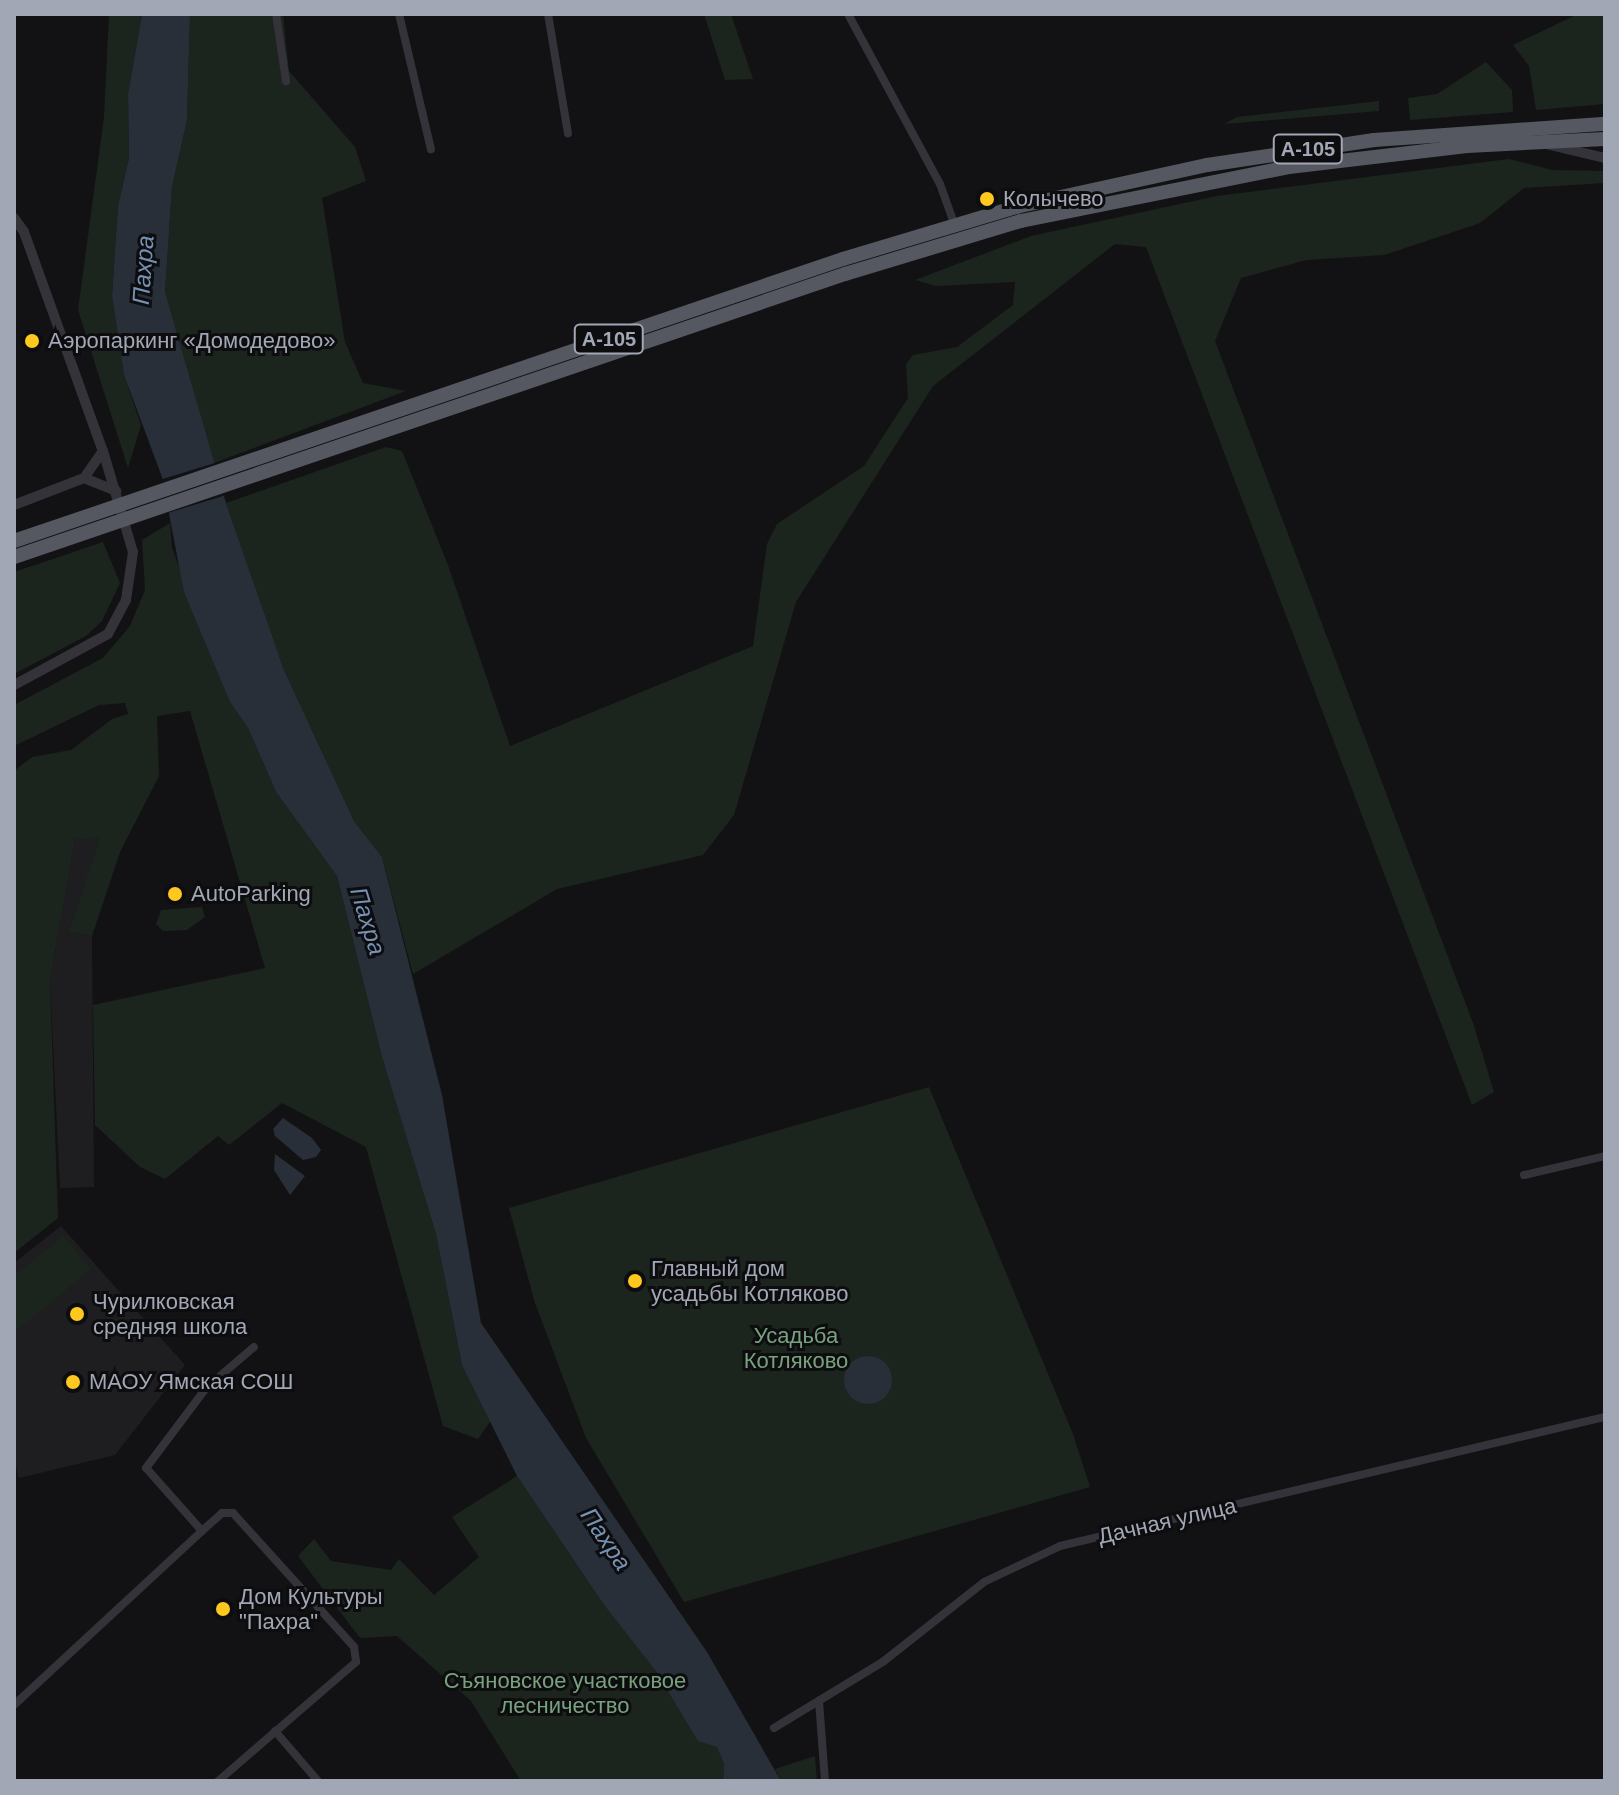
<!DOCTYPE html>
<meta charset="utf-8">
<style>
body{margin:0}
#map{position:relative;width:1619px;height:1795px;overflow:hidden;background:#121214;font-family:Helvetica,sans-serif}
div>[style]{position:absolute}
.built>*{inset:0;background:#1e1e21}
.green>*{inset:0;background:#1c241e}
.water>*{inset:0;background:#282f38}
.round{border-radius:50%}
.pier>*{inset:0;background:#121214;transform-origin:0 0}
.minor>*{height:8px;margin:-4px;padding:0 4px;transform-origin:4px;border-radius:4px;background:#333339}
.tertiary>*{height:10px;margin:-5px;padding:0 5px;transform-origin:5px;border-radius:5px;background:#333339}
.trunk>*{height:14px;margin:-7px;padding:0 7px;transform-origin:7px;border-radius:7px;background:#565861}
.dots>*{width:22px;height:22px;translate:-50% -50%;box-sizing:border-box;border:4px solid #0d0d0f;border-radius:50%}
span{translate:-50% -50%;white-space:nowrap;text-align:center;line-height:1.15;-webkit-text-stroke:6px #0d0d0f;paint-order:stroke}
.shield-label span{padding:2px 6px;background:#0d0d0f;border:2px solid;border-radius:6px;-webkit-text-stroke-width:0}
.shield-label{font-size:20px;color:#a2a7b5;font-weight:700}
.poi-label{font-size:22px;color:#a2a7b5}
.left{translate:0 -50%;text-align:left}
.park-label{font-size:22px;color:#78a27e}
.street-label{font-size:22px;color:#a2a7b5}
.water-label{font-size:24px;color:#7691b4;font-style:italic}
.frame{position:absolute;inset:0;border:16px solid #a2a7b5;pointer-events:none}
</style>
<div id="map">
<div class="built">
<i style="clip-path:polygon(101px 837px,68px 932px,92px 936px,94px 1187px,60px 1188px,50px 981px,75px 838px)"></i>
<i style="clip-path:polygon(61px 1226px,185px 1365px,115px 1455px,19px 1478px,14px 1459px,14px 1263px)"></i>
</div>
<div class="green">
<i style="clip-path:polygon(109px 14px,142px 14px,128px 94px,129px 158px,118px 206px,112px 296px,124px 375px,141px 425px,128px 468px,78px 310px,104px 117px)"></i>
<i style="clip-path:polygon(190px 14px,283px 14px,289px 71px,355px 147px,366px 181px,322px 198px,345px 342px,363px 383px,406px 391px,214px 463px,165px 292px,172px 187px,187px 120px)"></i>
<i style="clip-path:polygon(704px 14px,731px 14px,753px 79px,725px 80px)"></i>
<i style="clip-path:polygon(1578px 14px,1605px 14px,1605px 104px,1536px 110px,1529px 66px,1513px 45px)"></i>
<i style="clip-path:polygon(1486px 62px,1512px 90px,1513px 112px,1410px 120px,1408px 98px,1437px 94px)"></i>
<i style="clip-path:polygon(1379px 101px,1379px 111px,1224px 124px,1237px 117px)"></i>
<i style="clip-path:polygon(1509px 159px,1552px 170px,1605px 171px,1605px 183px,1524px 188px,1480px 223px,1384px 255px,1306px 260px,1241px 278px,1215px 341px,1473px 1023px,1494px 1092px,1472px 1105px,1146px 247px,1115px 244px,933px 386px,796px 602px,734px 815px,703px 855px,557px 889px,413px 974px,382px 857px,354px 821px,284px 670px,226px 503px,386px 447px,402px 451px,448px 565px,510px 746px,753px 646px,767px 544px,777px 524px,864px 466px,908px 398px,906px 364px,913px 355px,957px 347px,1013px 305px,1015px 282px,936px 286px,915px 280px,1031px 236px,1217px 196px)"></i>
<i style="clip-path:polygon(170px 523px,172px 548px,230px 702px,248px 728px,276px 792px,337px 876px,382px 1057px,436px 1234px,462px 1365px,491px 1420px,478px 1439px,443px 1426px,366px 1147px,282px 1103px,229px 1145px,218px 1136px,165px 1179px,140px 1167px,95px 1125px,93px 1005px,265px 968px,190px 711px,157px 716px,159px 776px,120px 852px,92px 936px,68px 932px,100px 838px,75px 839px,50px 981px,58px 1218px,14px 1253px,14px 771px,32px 757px,71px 750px,112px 719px,128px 714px,125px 703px,99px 705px,14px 746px,14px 705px,103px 658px,130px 626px,145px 590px,142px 540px)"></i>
<i style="clip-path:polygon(103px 542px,120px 583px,102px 621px,86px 636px,14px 674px,14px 572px)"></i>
<i style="clip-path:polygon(202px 907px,205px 917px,187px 930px,163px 931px,156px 924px,161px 910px)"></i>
<i style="clip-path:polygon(929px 1087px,1073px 1434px,1090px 1487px,684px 1602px,586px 1438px,535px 1303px,509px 1208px)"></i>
<i style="clip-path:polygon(63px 1236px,91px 1269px,14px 1333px,14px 1276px)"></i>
<i style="clip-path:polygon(517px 1476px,604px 1605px,717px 1747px,724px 1764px,723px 1781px,521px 1781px,471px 1701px,397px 1636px,360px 1638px,298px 1556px,314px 1539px,331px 1561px,391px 1570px,399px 1559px,434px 1595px,479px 1557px,452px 1517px)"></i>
<i style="clip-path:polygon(815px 1756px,817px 1781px,781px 1781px,775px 1769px)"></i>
</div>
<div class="water">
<i style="clip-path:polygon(142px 14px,190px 14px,187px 120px,172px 187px,165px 292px,226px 503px,284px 670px,354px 821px,382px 857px,442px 1095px,481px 1323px,707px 1652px,781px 1781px,723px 1781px,724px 1764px,717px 1747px,698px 1741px,656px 1671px,604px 1605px,517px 1476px,462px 1365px,436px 1234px,382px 1057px,337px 876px,276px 792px,248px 728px,230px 702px,184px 592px,162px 477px,124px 375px,112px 296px,118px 206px,129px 158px,128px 94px)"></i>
<i style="clip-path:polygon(283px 1118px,312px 1138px,321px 1150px,316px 1157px,303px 1160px,275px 1136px,273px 1129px)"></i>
<i style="clip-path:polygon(275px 1154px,305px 1176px,290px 1195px,274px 1170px)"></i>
<i class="round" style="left:844px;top:1356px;width:48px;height:48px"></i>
</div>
<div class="pier">
<i style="left:218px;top:462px;width:34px;height:63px;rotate:73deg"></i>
</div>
<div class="minor">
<i style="left:276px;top:14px;width:68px;rotate:81.5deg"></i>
<i style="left:399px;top:14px;width:139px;rotate:76.7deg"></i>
<i style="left:548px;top:14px;width:121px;rotate:80.5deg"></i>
<i style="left:848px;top:14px;width:193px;rotate:61.6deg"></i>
<i style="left:940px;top:184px;width:41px;rotate:70.3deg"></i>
<i style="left:1524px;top:1175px;width:83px;rotate:-13.2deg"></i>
<i style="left:202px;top:1531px;width:84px;rotate:-131.6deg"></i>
<i style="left:146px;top:1468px;width:100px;rotate:-53.1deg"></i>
<i style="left:206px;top:1388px;width:63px;rotate:-40.5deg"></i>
<i style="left:819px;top:1701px;width:80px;rotate:85.7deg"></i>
<i style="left:14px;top:1705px;width:256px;rotate:-42.8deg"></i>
<i style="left:202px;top:1531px;width:27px;rotate:-42deg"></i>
<i style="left:222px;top:1513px;width:11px"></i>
<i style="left:233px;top:1513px;width:181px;rotate:47.9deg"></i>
<i style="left:354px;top:1647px;width:15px;rotate:82deg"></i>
<i style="left:356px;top:1662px;width:182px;rotate:139.2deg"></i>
<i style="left:774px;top:1728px;width:129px;rotate:-31.3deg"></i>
<i style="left:884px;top:1661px;width:127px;rotate:-38.3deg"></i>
<i style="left:984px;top:1582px;width:84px;rotate:-25.3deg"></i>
<i style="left:1060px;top:1546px;width:560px;rotate:-13.32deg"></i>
<i style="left:275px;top:1731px;width:66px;rotate:49.3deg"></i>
</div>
<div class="tertiary">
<i style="left:1550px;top:145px;width:57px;rotate:13.3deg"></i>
<i style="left:14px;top:218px;width:17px;rotate:54deg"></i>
<i style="left:24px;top:232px;width:233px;rotate:70.2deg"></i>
<i style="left:103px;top:451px;width:105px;rotate:73.5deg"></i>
<i style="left:133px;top:552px;width:49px;rotate:98.3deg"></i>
<i style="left:126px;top:600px;width:38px;rotate:118deg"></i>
<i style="left:108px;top:634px;width:107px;rotate:151.5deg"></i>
<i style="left:84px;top:478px;width:35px;rotate:22deg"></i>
<i style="left:14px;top:505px;width:75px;rotate:-21.1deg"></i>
<i style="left:84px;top:478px;width:33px;rotate:-55deg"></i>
</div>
<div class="trunk">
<i style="left:14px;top:541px;width:876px;rotate:-18.79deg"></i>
<i style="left:843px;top:259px;width:181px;rotate:-16.7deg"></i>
<i style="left:1016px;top:207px;width:196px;rotate:-12.4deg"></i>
<i style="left:1207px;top:165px;width:169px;rotate:-8.5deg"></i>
<i style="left:1374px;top:140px;width:232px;rotate:-4deg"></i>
<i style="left:14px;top:557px;width:878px;rotate:-18.81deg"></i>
<i style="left:845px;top:274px;width:184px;rotate:-16.8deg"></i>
<i style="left:1021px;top:221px;width:273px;rotate:-11.4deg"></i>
<i style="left:1289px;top:167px;width:179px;rotate:-6.7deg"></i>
<i style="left:1467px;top:146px;width:138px;rotate:-2.9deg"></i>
</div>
<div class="dots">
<i style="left:987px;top:199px;background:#fec81f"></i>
<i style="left:32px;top:341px;background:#fec81f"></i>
<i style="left:175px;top:894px;background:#fec81f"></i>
<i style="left:635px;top:1281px;background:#fec81f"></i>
<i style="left:77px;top:1314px;background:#fec81f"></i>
<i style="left:73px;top:1382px;background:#fec81f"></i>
<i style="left:223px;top:1609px;background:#fec81f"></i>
</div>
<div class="shield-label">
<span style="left:1308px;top:149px">А-105</span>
<span style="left:609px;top:339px">А-105</span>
</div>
<div class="poi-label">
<span class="left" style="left:1003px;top:199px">Колычево</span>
<span class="left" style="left:48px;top:341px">Аэропаркинг «Домодедово»</span>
<span class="left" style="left:191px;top:894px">AutoParking</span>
<span class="left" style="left:651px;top:1281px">Главный дом<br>усадьбы Котляково</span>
<span class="left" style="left:93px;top:1314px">Чурилковская<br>средняя школа</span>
<span class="left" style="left:89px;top:1382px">МАОУ Ямская СОШ</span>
<span class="left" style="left:239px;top:1609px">Дом Культуры<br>"Пахра"</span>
</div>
<div class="park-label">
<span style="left:796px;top:1348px">Усадьба<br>Котляково</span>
<span style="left:565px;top:1693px">Съяновское участковое<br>лесничество</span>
</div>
<div class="street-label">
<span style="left:1167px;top:1521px;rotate:-13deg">Дачная улица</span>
</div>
<div class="water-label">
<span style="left:143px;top:270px;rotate:-86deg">Пахра</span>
<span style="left:368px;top:921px;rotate:73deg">Пахра</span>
<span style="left:606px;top:1539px;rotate:56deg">Пахра</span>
</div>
<div class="frame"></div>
</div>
